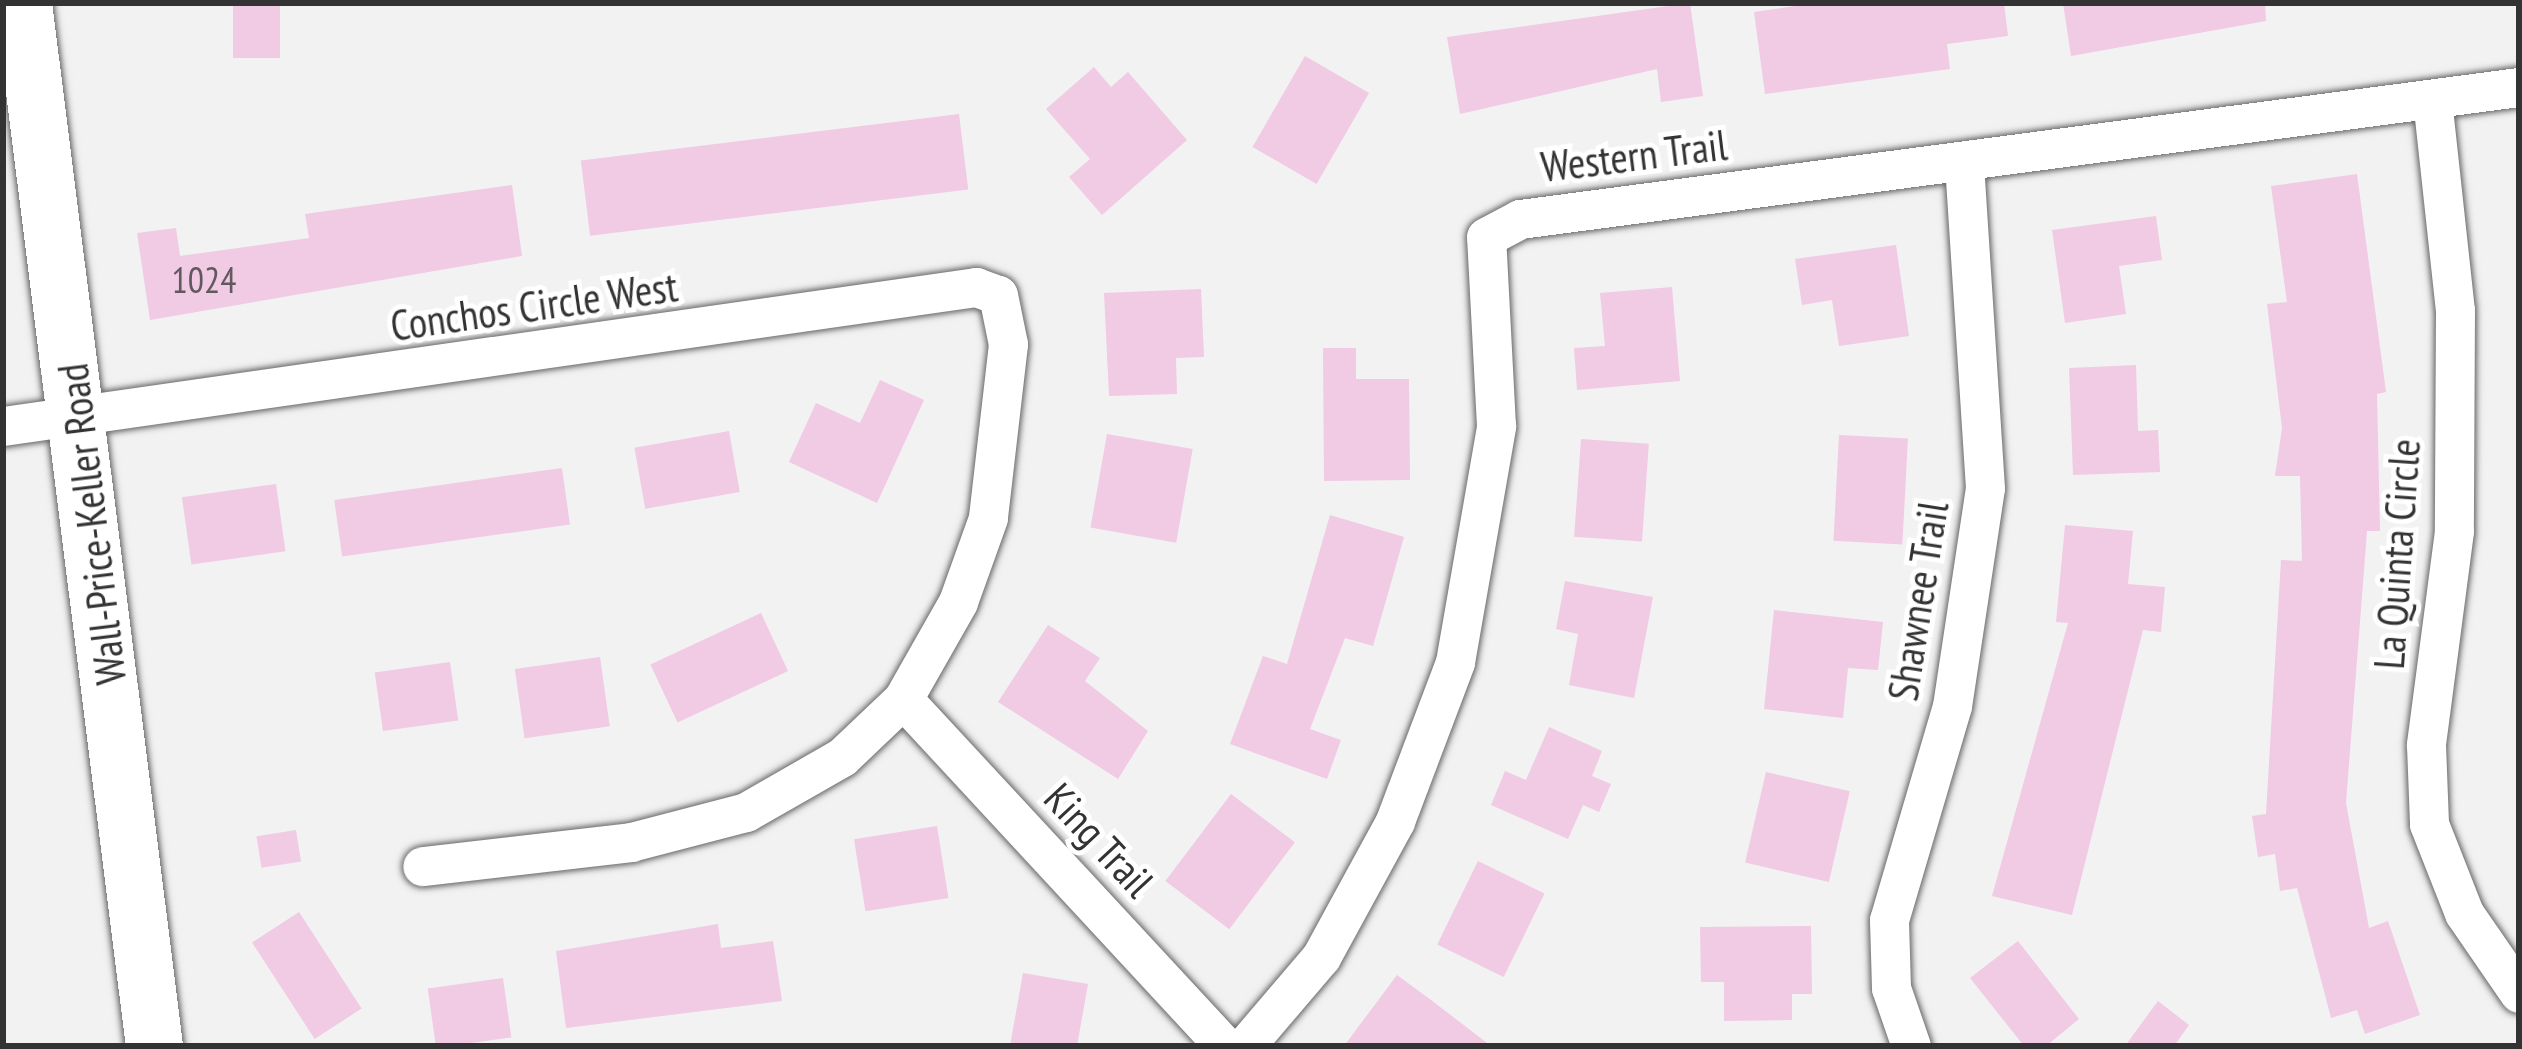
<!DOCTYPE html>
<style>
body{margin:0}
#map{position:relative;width:2522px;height:1049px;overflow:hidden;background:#f2f2f3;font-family:"PT Sans Narrow",sans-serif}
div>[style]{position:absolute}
.building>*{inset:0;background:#f1cae3;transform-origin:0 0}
.roads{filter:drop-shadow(0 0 3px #686869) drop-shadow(0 0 3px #686869)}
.street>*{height:39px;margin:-19.5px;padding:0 19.5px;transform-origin:19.5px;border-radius:19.5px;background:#fff}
.secondary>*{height:57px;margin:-28.5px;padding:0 28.5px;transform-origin:28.5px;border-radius:28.5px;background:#fff}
span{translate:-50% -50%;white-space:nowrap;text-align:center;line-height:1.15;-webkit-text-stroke:10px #fff;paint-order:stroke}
.number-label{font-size:36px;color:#625960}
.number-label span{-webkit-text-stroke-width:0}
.street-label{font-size:42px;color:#333334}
.frame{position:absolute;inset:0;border:6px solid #333334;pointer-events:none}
</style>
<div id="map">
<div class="building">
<i style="left:233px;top:3px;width:47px;height:55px"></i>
<i style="clip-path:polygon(1690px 3px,1703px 96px,1661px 102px,1657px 69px,1460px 114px,1447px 37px)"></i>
<i style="clip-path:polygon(1815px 3px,2004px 3px,2008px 36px,1947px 44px,1950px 69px,1765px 94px,1754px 12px)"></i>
<i style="clip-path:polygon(2063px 3px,2265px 3px,2266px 21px,2071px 56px)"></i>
<i style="left:1305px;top:56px;width:74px;height:105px;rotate:30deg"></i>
<i style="clip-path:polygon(1094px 67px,1111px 87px,1128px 72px,1187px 140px,1102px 215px,1069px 177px,1090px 159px,1046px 109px)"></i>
<i style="left:959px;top:114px;width:76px;height:381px;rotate:83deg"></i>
<i style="clip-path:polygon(2357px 174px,2386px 392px,2377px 394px,2380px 531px,2367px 531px,2346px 803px,2369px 928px,2388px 921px,2420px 1015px,2365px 1034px,2357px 1010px,2331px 1018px,2297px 888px,2280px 891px,2275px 854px,2258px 857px,2252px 816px,2266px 814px,2281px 560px,2302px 561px,2300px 476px,2275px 476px,2282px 428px,2267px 304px,2287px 302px,2271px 186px)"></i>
<i style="clip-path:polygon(512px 185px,522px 256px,150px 320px,137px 233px,176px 228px,180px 256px,309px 238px,305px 214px)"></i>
<i style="clip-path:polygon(2156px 216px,2162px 260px,2119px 266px,2126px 314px,2065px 323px,2052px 230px)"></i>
<i style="clip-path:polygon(1896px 245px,1909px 336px,1839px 346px,1832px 300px,1802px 305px,1795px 259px)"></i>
<i style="clip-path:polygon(1672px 287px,1680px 381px,1577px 390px,1574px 348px,1605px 346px,1600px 293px)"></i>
<i style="clip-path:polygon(1201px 289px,1204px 357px,1176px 358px,1177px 394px,1109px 396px,1104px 293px)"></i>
<i style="clip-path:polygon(1323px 348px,1356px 348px,1356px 379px,1409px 379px,1410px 480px,1324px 481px)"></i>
<i style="clip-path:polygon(2136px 365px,2138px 431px,2158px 430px,2160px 472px,2073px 475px,2069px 368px)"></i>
<i style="clip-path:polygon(880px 380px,924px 400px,877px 503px,789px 462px,816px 403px,860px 423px)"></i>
<i style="left:729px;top:431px;width:62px;height:96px;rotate:80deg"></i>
<i style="left:1107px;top:434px;width:87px;height:95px;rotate:10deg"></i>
<i style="left:1839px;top:435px;width:69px;height:106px;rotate:3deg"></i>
<i style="left:1581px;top:439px;width:68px;height:98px;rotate:4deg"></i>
<i style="left:562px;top:468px;width:57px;height:230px;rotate:82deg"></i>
<i style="left:276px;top:484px;width:68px;height:95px;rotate:82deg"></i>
<i style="clip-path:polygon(1330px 515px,1404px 537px,1373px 646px,1345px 638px,1310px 729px,1341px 740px,1327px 779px,1230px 744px,1263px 656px,1287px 664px)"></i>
<i style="clip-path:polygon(2065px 525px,2133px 531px,2128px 584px,2165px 587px,2161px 632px,2143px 630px,2072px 915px,1992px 896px,2068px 623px,2056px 622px)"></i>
<i style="clip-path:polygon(1565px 581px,1653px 597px,1634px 698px,1569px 685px,1578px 634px,1556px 629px)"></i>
<i style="clip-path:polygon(1774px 610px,1883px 622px,1878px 670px,1848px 668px,1843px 718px,1764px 709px)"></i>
<i style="left:761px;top:613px;width:64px;height:122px;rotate:65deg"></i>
<i style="clip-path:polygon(1048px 625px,1100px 658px,1085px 681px,1148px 731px,1118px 779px,998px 702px)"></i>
<i style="left:600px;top:657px;width:70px;height:86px;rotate:82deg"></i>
<i style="left:450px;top:662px;width:59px;height:76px;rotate:82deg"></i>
<i style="clip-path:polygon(1549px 727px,1602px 751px,1592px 776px,1611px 784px,1599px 812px,1583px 805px,1568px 839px,1491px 805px,1505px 771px,1526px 780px)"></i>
<i style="left:1766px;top:772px;width:86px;height:93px;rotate:13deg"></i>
<i style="left:1231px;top:794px;width:80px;height:109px;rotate:37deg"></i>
<i style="left:937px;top:826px;width:73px;height:84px;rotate:81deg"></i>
<i style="left:296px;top:830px;width:32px;height:40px;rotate:81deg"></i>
<i style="left:1478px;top:861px;width:74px;height:93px;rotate:26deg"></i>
<i style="left:299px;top:912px;width:115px;height:56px;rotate:57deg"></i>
<i style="clip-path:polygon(718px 924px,721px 948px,773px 941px,782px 1001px,566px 1028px,556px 951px)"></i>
<i style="clip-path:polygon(1811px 926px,1812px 994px,1792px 994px,1792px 1020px,1724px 1021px,1724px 982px,1701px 982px,1700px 927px)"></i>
<i style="clip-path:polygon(2018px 941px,2079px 1019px,2046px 1046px,2024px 1046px,1970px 978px)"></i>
<i style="clip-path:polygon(1023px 973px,1088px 984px,1077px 1046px,1010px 1046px)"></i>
<i style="clip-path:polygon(1397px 975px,1431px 1000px,1491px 1046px,1344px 1046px)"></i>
<i style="left:503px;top:978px;width:60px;height:76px;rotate:82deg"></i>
<i style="clip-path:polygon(2158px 1001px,2189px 1025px,2174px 1046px,2125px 1046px)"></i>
</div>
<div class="roads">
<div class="street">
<i style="left:2432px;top:99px;width:212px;rotate:83.8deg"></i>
<i style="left:2455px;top:310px;width:221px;rotate:90.3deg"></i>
<i style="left:2454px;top:531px;width:216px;rotate:97.5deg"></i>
<i style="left:2426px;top:745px;width:79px;rotate:87.8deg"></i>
<i style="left:2429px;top:824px;width:96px;rotate:68.5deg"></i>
<i style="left:2464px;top:913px;width:97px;rotate:55.5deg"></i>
<i style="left:3px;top:426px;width:983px;rotate:-8.13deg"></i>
<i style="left:976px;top:287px;width:23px;rotate:20deg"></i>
<i style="left:998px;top:295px;width:50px;rotate:78.5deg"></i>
<i style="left:1008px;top:344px;width:175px;rotate:96.6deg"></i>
<i style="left:988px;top:518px;width:89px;rotate:109.7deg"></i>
<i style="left:958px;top:602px;width:112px;rotate:119.6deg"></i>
<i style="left:903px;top:699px;width:84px;rotate:136.4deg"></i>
<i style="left:842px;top:757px;width:111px;rotate:150.2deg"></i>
<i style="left:746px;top:812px;width:119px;rotate:165.4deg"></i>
<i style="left:631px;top:842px;width:210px;rotate:173.4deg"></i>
<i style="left:903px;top:699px;width:473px;rotate:47.2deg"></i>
<i style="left:1245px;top:1046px;width:117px;rotate:-49.5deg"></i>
<i style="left:1321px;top:957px;width:155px;rotate:-61.4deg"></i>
<i style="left:1395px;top:821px;width:170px;rotate:-69.3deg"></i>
<i style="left:1455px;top:662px;width:240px;rotate:-80.1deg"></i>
<i style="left:1496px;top:426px;width:189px;rotate:-93deg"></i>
<i style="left:1486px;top:237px;width:38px;rotate:-28deg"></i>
<i style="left:1520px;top:219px;width:1008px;rotate:-7.53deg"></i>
<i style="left:1911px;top:1046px;width:61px;rotate:-109deg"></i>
<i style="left:1891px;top:988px;width:68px;rotate:-91.7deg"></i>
<i style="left:1889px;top:920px;width:223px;rotate:-73.6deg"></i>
<i style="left:1952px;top:706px;width:220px;rotate:-81.4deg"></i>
<i style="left:1985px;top:488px;width:328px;rotate:-93.7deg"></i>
</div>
<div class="secondary">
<i style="left:23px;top:3px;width:1051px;rotate:82.84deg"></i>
</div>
</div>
<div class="number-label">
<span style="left:204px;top:280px">1024</span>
</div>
<div class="street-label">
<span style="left:1634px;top:156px;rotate:-7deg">Western Trail</span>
<span style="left:534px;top:306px;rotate:-8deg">Conchos Circle West</span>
<span style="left:92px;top:524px;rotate:-97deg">Wall-Price-Keller Road</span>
<span style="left:2397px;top:554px;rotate:-86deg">La Quinta Circle</span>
<span style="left:1918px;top:601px;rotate:-81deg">Shawnee Trail</span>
<span style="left:1099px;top:840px;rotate:47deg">King Trail</span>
</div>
<div class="frame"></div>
</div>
